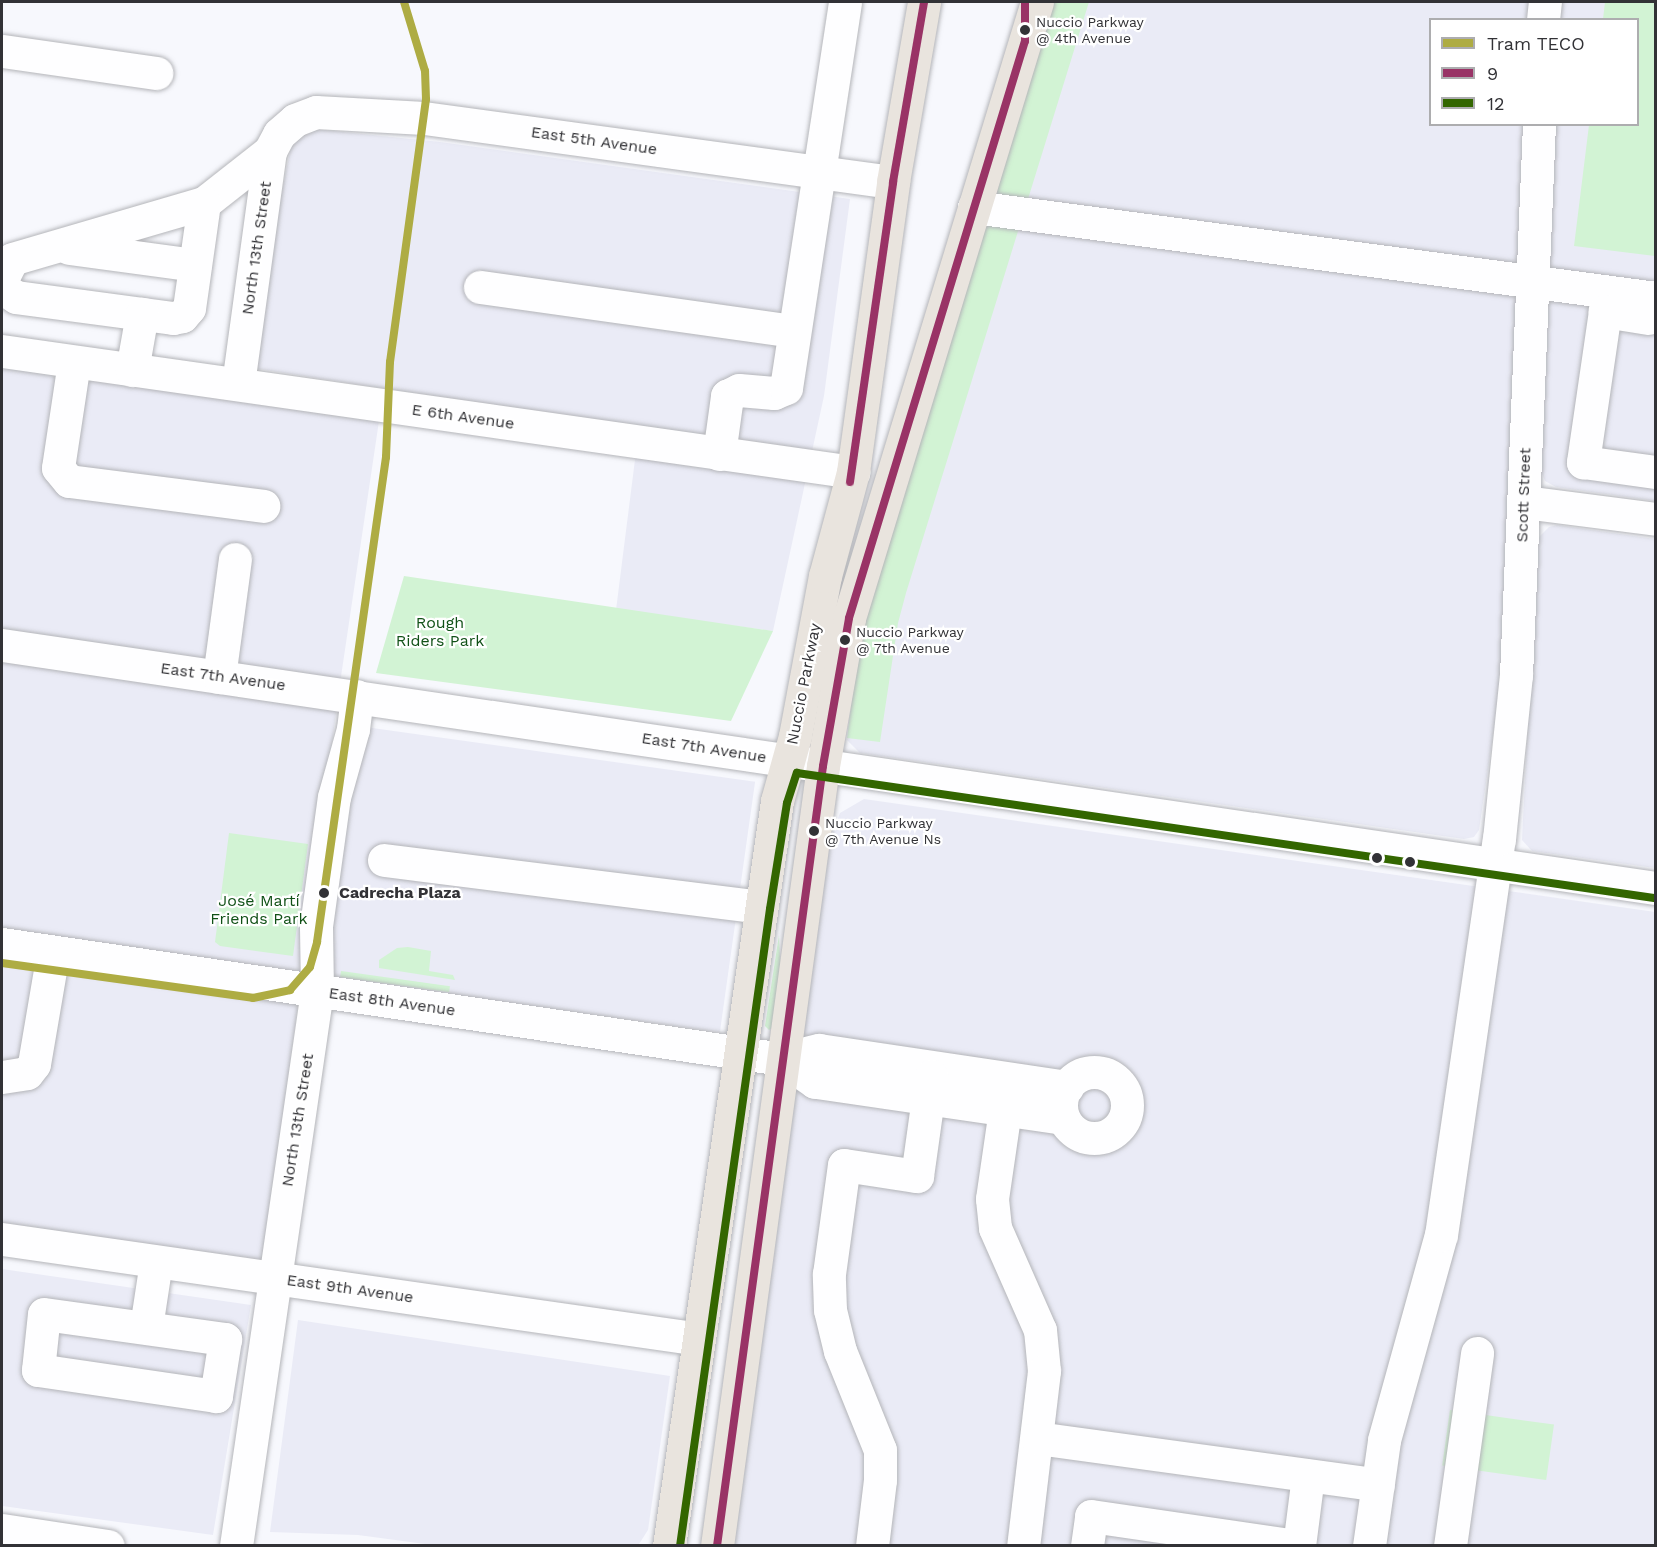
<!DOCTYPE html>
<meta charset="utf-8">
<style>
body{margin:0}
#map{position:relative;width:1657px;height:1547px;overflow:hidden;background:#f7f8fd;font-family:"Work Sans",sans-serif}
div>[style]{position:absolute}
.built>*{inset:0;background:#eaebf6;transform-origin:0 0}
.green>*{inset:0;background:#d2f3d4;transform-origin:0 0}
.roads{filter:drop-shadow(0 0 2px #b4b5b9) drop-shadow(0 0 2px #b4b5b9)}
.minor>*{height:33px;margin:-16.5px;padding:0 16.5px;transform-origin:16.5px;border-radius:16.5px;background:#fefeff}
.minor>.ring{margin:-16.5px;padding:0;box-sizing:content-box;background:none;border:33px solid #fefeff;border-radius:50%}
.major>*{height:33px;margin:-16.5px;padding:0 16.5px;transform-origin:16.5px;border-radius:16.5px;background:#e9e4de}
.bus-1>*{height:8px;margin:-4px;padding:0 4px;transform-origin:4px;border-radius:4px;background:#936}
.bus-2>*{height:8px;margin:-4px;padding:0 4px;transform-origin:4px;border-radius:4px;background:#360}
.tram-1>*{height:8px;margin:-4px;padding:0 4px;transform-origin:4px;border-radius:4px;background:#aeac43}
.dots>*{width:16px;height:16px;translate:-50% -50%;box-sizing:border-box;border:3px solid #fff;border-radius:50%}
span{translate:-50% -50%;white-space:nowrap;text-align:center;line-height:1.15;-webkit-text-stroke:4.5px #fff;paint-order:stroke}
.bus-label{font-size:14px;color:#323236}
.left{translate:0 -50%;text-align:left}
.street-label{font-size:16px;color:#323236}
.park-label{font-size:16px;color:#115117}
.stop-label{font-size:16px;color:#323236;font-weight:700}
.frame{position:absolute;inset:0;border:3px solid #323236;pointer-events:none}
.legend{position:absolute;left:1429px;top:18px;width:210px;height:108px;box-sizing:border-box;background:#fff;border:2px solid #adadaf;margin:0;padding:8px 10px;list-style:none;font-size:18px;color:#323236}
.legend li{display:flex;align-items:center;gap:12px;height:30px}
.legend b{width:30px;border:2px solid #adadaf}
</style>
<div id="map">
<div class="built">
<i style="clip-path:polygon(1053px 2px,1531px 2px,1529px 19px,1430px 20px,1430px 124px,1524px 125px,1502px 674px,1479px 830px,1474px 837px,1464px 839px,860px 753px,847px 740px,861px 628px)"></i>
<i style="clip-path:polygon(1555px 2px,1655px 2px,1655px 501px,1556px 487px,1545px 481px,1539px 467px,1552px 125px,1638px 124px,1638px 20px,1554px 19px)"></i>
<i style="clip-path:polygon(295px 127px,440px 142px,850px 199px,824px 396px,773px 631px,616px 610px,639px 428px,253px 368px,274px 231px)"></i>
<i style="clip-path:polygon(2px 367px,379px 421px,339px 690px,264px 1265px,2px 1227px)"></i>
<i style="clip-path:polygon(1557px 525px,1655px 539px,1655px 868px,1532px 851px,1522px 840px,1537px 539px,1549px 527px)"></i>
<i style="left:358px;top:726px;width:401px;height:253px;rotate:8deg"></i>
<i style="clip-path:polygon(864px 799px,1655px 912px,1655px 1545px,734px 1546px,830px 840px,840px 813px)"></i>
<i style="clip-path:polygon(2px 1269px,251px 1305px,213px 1535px,2px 1506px)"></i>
<i style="clip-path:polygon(298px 1320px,670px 1376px,648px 1530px,639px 1544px,440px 1546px,358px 1535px,270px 1532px)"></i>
</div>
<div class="green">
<i style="clip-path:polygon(1053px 2px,1089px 2px,906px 593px,898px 623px,880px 742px,847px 738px,861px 628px)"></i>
<i style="clip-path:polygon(1605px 2px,1655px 2px,1655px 256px,1574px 246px,1589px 125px,1638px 124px,1638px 20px,1603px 19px)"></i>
<i style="clip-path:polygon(404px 576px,773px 631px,731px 721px,376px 673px)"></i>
<i style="clip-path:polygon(229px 833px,308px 844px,293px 956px,220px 946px,215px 942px)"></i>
<i style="clip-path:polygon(779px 935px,783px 1019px,769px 1030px,765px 1026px)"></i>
<i style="clip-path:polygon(408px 947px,431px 951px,429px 971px,453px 975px,455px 980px,379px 968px,379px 960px,397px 948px)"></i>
<i style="left:341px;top:971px;width:110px;height:6px;rotate:8deg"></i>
<i style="left:1450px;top:1410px;width:105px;height:56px;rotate:8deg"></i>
</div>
<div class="roads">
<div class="minor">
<i style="left:1543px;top:20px;width:18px;rotate:-84deg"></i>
<i style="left:2px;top:51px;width:156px;rotate:8.1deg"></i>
<i style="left:204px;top:203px;width:84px;rotate:-38.2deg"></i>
<i style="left:974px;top:207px;width:688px;rotate:7.6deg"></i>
<i style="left:69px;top:248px;width:127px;rotate:7.7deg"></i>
<i style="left:2px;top:279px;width:22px;rotate:-63deg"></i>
<i style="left:12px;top:259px;width:200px;rotate:-16.3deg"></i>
<i style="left:204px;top:203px;width:106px;rotate:98.1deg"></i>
<i style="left:189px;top:308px;width:11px;rotate:131deg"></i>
<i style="left:182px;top:316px;width:9px;rotate:167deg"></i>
<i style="left:173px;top:318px;width:158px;rotate:-172.4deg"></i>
<i style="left:16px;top:297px;width:17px;rotate:-147deg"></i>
<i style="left:480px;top:287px;width:316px;rotate:8deg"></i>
<i style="left:1648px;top:318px;width:44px;rotate:-170.8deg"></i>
<i style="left:1605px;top:311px;width:153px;rotate:98.3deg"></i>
<i style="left:1583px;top:462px;width:74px;rotate:7.8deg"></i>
<i style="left:2px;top:351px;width:860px;rotate:8.09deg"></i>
<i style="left:74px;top:362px;width:107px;rotate:98.6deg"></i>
<i style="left:58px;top:468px;width:17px;rotate:50deg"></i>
<i style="left:69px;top:481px;width:196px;rotate:7.3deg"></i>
<i style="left:132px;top:370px;width:57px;rotate:-79.9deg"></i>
<i style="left:238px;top:384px;width:235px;rotate:-82.2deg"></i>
<i style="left:270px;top:151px;width:19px;rotate:-62deg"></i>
<i style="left:279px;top:134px;width:21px;rotate:-41deg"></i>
<i style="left:295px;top:120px;width:22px;rotate:-21deg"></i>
<i style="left:316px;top:112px;width:108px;rotate:3.2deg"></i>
<i style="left:424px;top:118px;width:473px;rotate:7.8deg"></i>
<i style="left:719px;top:454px;width:59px;rotate:-82.1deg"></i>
<i style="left:727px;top:396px;width:13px;rotate:-27deg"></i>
<i style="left:739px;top:390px;width:35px;rotate:5deg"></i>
<i style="left:774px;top:393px;width:13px;rotate:-23deg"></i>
<i style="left:786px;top:388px;width:390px;rotate:-81.3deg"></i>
<i style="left:1524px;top:502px;width:133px;rotate:7.3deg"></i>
<i style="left:2px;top:645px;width:1672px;rotate:8.36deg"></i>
<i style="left:219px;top:677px;width:119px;rotate:-82.3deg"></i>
<i style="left:384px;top:860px;width:379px;rotate:7.1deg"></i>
<i style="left:2px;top:944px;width:788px;rotate:8.39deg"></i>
<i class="ring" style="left:1061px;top:1072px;width:33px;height:33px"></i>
<i style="left:2px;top:1077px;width:25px;rotate:-9deg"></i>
<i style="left:27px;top:1073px;width:11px;rotate:-52deg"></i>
<i style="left:34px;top:1064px;width:113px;rotate:-80.3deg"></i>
<i style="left:1008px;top:1089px;width:111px;rotate:98.3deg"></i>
<i style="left:992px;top:1199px;width:29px;rotate:84deg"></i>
<i style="left:995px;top:1228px;width:111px;rotate:66.2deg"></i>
<i style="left:1040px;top:1330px;width:41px;rotate:84.4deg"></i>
<i style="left:1044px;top:1371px;width:176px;rotate:96.8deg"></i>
<i style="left:1063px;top:1118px;width:251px;rotate:-171.7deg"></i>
<i style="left:815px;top:1082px;width:40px;rotate:-145.1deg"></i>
<i style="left:782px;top:1059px;width:38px;rotate:-14deg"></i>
<i style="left:819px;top:1050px;width:251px;rotate:8.5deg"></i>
<i style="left:2px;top:1239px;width:704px;rotate:8.16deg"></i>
<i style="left:44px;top:1314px;width:183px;rotate:7.9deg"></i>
<i style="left:225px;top:1339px;width:58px;rotate:99deg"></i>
<i style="left:216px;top:1396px;width:180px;rotate:-171.7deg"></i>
<i style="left:38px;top:1370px;width:56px;rotate:-83.9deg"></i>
<i style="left:146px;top:1327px;width:66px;rotate:-81.3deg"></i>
<i style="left:1037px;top:1438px;width:344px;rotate:7.8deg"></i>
<i style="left:2px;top:1530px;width:107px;rotate:8.6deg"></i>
<i style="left:236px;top:1546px;width:561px;rotate:-81.7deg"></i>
<i style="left:317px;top:991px;width:65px;rotate:-90.9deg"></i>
<i style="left:316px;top:926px;width:130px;rotate:-82.1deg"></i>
<i style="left:334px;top:797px;width:71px;rotate:-74.4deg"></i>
<i style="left:353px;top:729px;width:33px;rotate:-83deg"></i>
<i style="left:872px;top:1546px;width:66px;rotate:-83.1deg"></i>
<i style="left:880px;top:1480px;width:30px;rotate:-90deg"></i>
<i style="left:880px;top:1450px;width:107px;rotate:-112deg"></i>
<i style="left:840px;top:1351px;width:42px;rotate:-103.7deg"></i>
<i style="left:830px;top:1310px;width:36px;rotate:-92deg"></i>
<i style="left:829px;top:1274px;width:110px;rotate:-82.2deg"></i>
<i style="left:844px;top:1165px;width:74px;rotate:8.6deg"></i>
<i style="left:917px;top:1176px;width:101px;rotate:-82deg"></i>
<i style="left:1087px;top:1546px;width:30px;rotate:-82deg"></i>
<i style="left:1091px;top:1516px;width:208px;rotate:8.3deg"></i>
<i style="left:1299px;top:1546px;width:71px;rotate:-82.7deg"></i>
<i style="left:1369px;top:1546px;width:107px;rotate:-81.9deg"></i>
<i style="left:1384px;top:1440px;width:213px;rotate:-74.5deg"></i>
<i style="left:1441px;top:1235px;width:400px;rotate:-81.7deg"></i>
<i style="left:1499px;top:839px;width:165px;rotate:-84.1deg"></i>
<i style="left:1516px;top:675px;width:551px;rotate:-87.61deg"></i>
<i style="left:1450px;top:1546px;width:195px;rotate:-82deg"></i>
</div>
<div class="major">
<i style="left:669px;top:1546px;width:753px;rotate:-81.75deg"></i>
<i style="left:777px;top:801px;width:67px;rotate:-74.5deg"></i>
<i style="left:795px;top:736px;width:163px;rotate:-79.4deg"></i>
<i style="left:825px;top:576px;width:108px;rotate:-74.9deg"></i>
<i style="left:853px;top:472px;width:293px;rotate:-82.1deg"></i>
<i style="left:893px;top:182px;width:183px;rotate:-80.2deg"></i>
<i style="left:717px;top:1546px;width:787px;rotate:-82.26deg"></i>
<i style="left:823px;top:766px;width:150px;rotate:-80deg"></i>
<i style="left:849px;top:618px;width:644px;rotate:-73.03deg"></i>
</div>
</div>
<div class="bus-1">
<i style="left:850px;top:482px;width:303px;rotate:-81.8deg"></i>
<i style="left:893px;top:182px;width:183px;rotate:-80.2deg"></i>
<i style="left:717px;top:1546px;width:787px;rotate:-82.26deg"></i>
<i style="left:823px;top:766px;width:150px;rotate:-80deg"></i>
<i style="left:849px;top:618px;width:603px;rotate:-73.04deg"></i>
<i style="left:1025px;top:41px;width:39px;rotate:-90deg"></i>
</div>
<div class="bus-2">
<i style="left:680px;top:1546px;width:643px;rotate:-81.96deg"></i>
<i style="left:770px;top:909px;width:107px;rotate:-80.9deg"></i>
<i style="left:787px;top:803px;width:32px;rotate:-72deg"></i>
<i style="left:797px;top:773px;width:866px;rotate:8.3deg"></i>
</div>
<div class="tram-1">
<i style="left:2px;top:963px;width:253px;rotate:7.9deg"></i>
<i style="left:253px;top:998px;width:38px;rotate:-12deg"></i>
<i style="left:290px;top:990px;width:30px;rotate:-49deg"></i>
<i style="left:310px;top:967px;width:26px;rotate:-74deg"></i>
<i style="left:317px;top:942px;width:490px;rotate:-81.9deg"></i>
<i style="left:386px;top:457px;width:95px;rotate:-87.6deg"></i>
<i style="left:390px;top:362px;width:265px;rotate:-82.2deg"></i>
<i style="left:426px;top:99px;width:28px;rotate:-92deg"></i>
<i style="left:425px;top:71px;width:72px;rotate:-106.9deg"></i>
</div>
<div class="dots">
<i style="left:1025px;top:30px;background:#323236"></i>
<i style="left:845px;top:640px;background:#323236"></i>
<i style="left:814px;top:831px;background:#323236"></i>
<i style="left:1377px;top:858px;background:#323236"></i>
<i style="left:1410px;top:862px;background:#323236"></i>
<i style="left:324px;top:893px;background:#323236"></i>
</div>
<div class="bus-label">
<span class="left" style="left:1036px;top:30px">Nuccio Parkway<br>@ 4th Avenue</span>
<span class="left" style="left:856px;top:640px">Nuccio Parkway<br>@ 7th Avenue</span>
<span class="left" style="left:825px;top:831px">Nuccio Parkway<br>@ 7th Avenue Ns</span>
</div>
<div class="street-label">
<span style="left:594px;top:141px;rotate:8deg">East 5th Avenue</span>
<span style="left:257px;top:248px;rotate:-82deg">North 13th Street</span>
<span style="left:463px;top:417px;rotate:8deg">E 6th Avenue</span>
<span style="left:1524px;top:495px;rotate:-88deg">Scott Street</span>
<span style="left:223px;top:677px;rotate:8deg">East 7th Avenue</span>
<span style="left:804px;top:684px;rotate:-79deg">Nuccio Parkway</span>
<span style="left:704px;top:748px;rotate:9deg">East 7th Avenue</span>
<span style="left:392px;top:1002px;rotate:8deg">East 8th Avenue</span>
<span style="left:298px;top:1120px;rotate:-81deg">North 13th Street</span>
<span style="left:350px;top:1289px;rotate:8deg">East 9th Avenue</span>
</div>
<div class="park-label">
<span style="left:440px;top:632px">Rough<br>Riders Park</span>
<span style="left:259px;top:910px">José Martí<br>Friends Park</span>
</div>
<div class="stop-label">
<span class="left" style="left:339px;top:893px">Cadrecha Plaza</span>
</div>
<div class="frame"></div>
<ul class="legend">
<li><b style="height:8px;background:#aeac43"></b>Tram TECO</li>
<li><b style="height:8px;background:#936"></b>9</li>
<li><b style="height:8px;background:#360"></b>12</li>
</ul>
</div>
